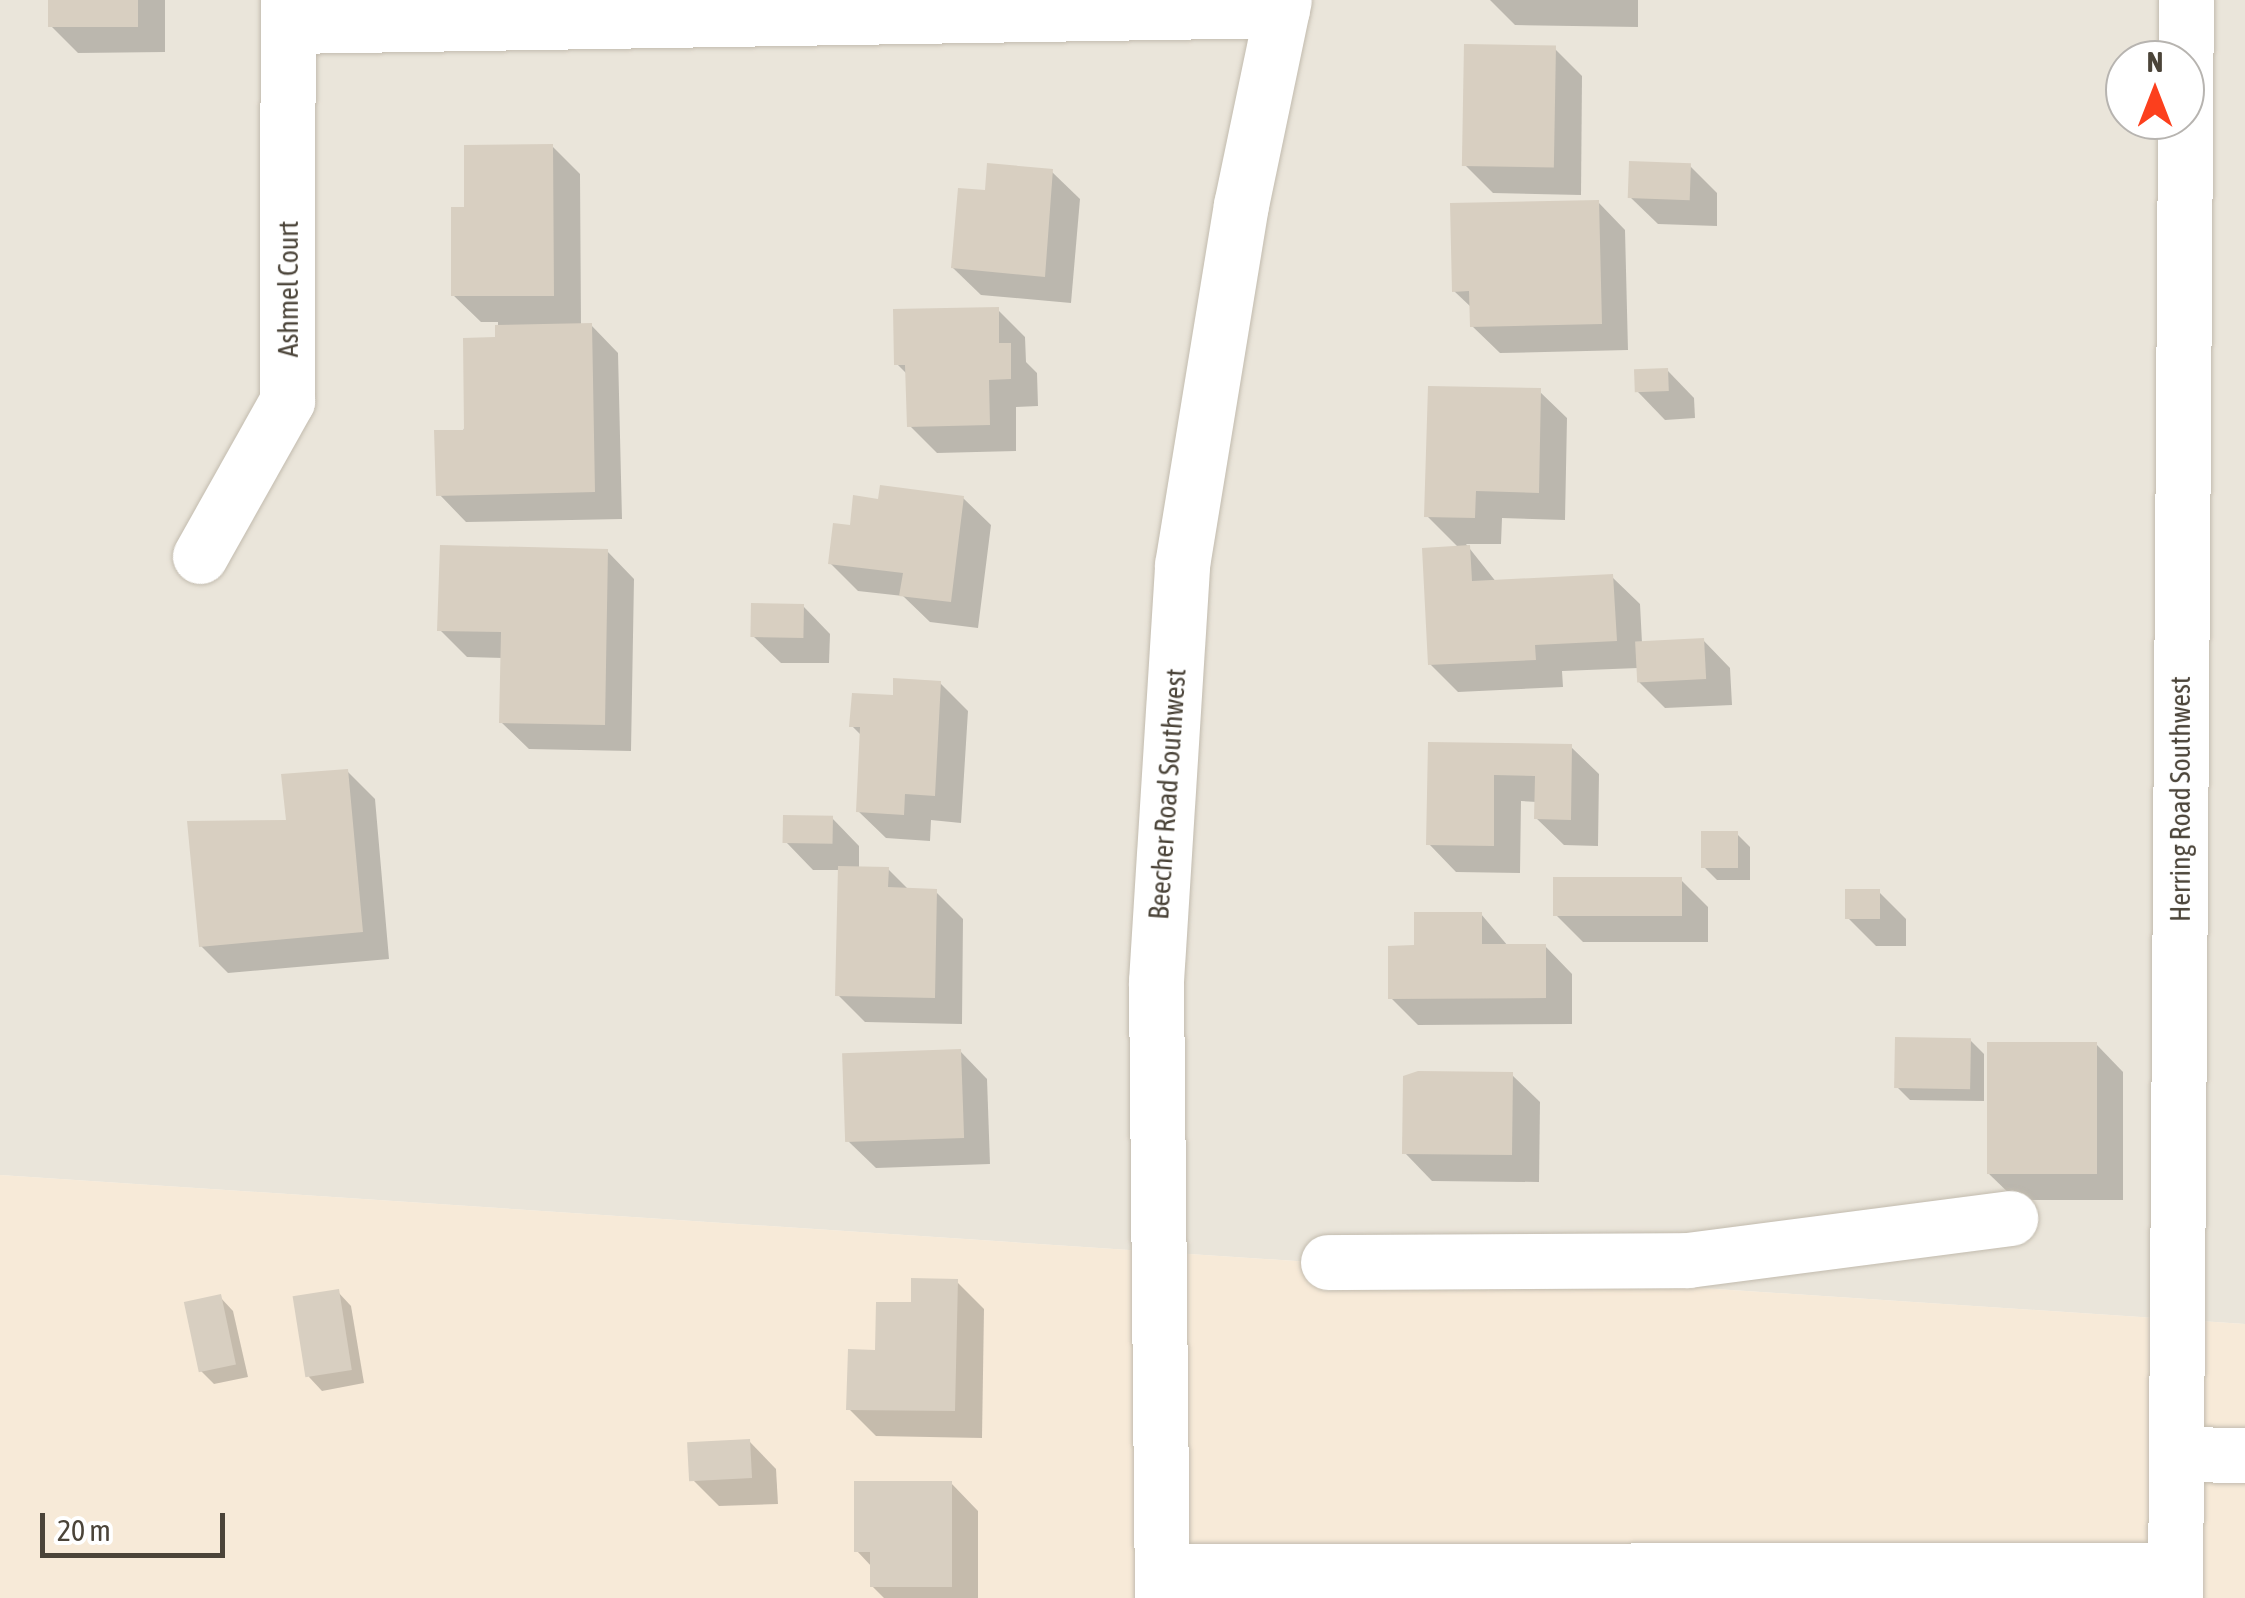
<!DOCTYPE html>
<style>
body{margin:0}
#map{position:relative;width:2245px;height:1598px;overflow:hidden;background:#f6f3ec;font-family:"Asap Condensed",sans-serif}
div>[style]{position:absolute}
.residential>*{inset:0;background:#eae5da}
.commercial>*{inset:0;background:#f7ead8}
.shadow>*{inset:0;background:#0003}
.building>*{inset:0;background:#d8cfc1;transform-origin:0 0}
.roads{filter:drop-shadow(0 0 2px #c2bbae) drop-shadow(0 0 2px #c2bbae)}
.minor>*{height:55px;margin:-27.5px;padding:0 27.5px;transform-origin:27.5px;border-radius:27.5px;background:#fff}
span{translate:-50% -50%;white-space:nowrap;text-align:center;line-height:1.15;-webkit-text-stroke:9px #fff;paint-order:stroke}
.street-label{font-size:28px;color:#4b4439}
.north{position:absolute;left:2105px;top:40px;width:100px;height:100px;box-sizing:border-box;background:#fff;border:2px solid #b7b4b0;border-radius:50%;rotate:0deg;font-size:28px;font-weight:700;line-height:40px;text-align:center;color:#4b4439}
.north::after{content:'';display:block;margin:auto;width:35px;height:45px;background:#fc3f1d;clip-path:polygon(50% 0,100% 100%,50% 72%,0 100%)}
.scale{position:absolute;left:40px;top:1513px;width:185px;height:45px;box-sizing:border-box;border:5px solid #4b4439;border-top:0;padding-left:12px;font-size:30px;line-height:35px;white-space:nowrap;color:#4b4439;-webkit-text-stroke:8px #fff;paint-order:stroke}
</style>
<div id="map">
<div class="residential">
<i style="clip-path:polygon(evenodd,0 0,2245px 0,2245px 1324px,0 1175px,0 0,2125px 60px,2185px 60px,2185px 120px,2125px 120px,2125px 60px)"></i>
</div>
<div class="commercial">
<i style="clip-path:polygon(0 1175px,2245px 1324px,2245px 1598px,0 1598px)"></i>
</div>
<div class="shadow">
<i style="clip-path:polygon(50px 0,165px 0,165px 52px,78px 53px,51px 26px)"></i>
<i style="clip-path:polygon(1490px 0,1638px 0,1638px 27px,1515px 25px)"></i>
<i style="clip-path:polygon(1555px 49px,1582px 76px,1581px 195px,1493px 193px,1465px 165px)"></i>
<i style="clip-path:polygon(552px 146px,580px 174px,581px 325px,591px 325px,618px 353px,622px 519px,466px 522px,439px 494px,498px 339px,498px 322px,481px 322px,453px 295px,467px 210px)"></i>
<i style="clip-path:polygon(1690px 166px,1717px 193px,1717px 226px,1658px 224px,1630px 197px)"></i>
<i style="clip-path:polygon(1052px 172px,1080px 199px,1071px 303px,981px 295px,953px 268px,987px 192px)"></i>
<i style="clip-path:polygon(1598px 202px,1625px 230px,1628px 350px,1500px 353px,1472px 326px,1472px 308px,1454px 291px)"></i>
<i style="clip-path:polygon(998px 310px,1025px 337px,1026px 362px,1037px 373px,1038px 406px,1016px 407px,1016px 451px,937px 453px,910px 426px,908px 375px,897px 364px)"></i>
<i style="clip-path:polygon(1667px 370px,1694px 398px,1695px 418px,1665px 420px,1638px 392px)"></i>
<i style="clip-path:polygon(1539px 391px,1567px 418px,1565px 520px,1502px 518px,1501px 544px,1466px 544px,1497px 583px,1612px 577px,1640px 604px,1642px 643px,1703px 640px,1730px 668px,1732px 705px,1665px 708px,1638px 681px,1638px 668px,1562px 671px,1563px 687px,1458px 692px,1430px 664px,1459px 548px,1427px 516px)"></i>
<i style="clip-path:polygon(963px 498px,991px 525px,978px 628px,930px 622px,903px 596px,858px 591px,830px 563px,852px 528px,880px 502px)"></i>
<i style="clip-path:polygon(607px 551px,634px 579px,631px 751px,529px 749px,501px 722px,503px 658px,467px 657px,440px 630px)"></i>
<i style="clip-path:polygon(803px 606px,830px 634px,829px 663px,781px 663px,753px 636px)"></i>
<i style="clip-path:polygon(940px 683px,968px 711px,961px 823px,931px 820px,930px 841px,886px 838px,858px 811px,862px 736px,852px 726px,895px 698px)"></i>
<i style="clip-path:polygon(1430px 745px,1571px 747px,1599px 774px,1598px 846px,1564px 845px,1536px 818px,1537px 802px,1521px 801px,1520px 873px,1456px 872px,1429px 844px)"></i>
<i style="clip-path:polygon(347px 771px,375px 799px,389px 959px,228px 973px,201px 946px,190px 823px,288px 822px)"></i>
<i style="clip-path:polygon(832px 818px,859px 846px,859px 869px,888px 869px,910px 891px,936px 892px,963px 919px,962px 1024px,865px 1022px,838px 995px,840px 870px,813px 870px,786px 842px)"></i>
<i style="clip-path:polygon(1737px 834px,1750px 847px,1750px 880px,1717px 880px,1704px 867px)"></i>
<i style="clip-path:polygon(1681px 880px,1708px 907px,1708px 942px,1583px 942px,1556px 915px)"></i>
<i style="clip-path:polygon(1879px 892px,1906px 919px,1906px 946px,1876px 946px,1848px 918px)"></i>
<i style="clip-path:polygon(1481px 914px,1508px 946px,1545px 946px,1572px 974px,1572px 1024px,1418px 1025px,1391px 998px,1417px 947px)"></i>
<i style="clip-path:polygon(1970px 1040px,1984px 1054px,1984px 1101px,1910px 1100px,1897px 1087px)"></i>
<i style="clip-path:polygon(2096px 1044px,2123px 1072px,2123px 1200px,2016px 1200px,1988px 1173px)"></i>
<i style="clip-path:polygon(960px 1051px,987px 1079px,990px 1164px,876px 1168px,848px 1141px)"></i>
<i style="clip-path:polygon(1512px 1075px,1540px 1102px,1539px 1182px,1432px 1181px,1405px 1153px)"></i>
<i style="clip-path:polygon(957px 1282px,984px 1309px,982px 1438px,876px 1436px,849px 1409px,877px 1352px,914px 1304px)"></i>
<i style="clip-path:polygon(338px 1292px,351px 1306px,364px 1383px,322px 1391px,309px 1377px)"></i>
<i style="clip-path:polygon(220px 1297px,233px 1311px,248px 1377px,214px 1384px,201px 1371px)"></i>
<i style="clip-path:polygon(749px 1441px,776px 1469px,778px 1504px,719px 1506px,692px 1479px)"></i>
<i style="clip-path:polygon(951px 1483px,978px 1511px,978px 1598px,884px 1598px,872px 1586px,872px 1567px,857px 1551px)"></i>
</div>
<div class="building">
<i style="left:48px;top:0;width:90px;height:27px"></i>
<i style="left:1464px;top:44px;width:92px;height:122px;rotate:1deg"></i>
<i style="clip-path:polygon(553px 144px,554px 296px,451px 296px,451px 207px,464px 207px,464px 145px)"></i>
<i style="left:1629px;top:161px;width:62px;height:37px;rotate:2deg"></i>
<i style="clip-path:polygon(987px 163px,1053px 169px,1045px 277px,951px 268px,958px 188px,985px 190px)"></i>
<i style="clip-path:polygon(1599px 200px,1602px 324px,1470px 327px,1469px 291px,1452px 292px,1450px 203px)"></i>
<i style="clip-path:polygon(999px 307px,999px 343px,1011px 343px,1011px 379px,989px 380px,990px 425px,907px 427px,905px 365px,894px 365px,893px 309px)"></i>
<i style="clip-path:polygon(592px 323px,595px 492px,436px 496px,434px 430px,464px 430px,463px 338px,495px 337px,495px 325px)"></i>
<i style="left:1668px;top:368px;width:23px;height:34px;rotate:88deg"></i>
<i style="clip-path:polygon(1428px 386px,1541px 388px,1539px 493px,1476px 491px,1475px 518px,1424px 517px)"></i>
<i style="clip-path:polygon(880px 485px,964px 496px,951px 602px,899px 596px,903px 573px,828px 564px,833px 523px,850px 525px,853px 495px,878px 499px)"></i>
<i style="clip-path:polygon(440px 545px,608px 549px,605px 725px,499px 723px,501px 632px,437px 631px)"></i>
<i style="clip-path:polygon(1470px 545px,1472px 581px,1613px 574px,1617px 641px,1535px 645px,1536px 660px,1428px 665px,1422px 548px)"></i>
<i style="left:751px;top:603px;width:53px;height:34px;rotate:1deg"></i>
<i style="left:1704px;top:638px;width:41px;height:69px;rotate:87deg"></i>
<i style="clip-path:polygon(893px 678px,941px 681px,935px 796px,905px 794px,904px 815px,856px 812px,860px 727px,849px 727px,852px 693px,893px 695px)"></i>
<i style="clip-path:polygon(1428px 742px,1572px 744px,1571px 820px,1534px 819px,1535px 776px,1494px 775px,1494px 846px,1426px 845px)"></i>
<i style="clip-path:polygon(348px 769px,363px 932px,199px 947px,187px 821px,286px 820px,281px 774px)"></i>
<i style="left:783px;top:815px;width:50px;height:28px;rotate:1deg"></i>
<i style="left:1701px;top:831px;width:37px;height:37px"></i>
<i style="clip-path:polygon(838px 866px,889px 867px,888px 887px,937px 889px,935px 998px,835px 996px)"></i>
<i style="left:1553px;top:877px;width:129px;height:39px"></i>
<i style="left:1845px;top:889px;width:35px;height:30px"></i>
<i style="clip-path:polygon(1414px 912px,1482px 912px,1482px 944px,1546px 944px,1546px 998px,1388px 999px,1388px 946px,1414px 945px)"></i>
<i style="left:1895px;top:1037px;width:76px;height:51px;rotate:1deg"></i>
<i style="left:1987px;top:1042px;width:110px;height:132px"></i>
<i style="left:961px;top:1049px;width:89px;height:119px;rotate:88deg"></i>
<i style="clip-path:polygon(1418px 1071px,1513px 1072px,1512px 1155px,1402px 1154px,1403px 1076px)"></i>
<i style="clip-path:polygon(911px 1278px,958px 1279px,955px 1411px,846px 1410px,848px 1349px,875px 1350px,876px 1302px,911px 1302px)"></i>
<i style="left:339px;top:1289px;width:82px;height:47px;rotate:81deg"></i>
<i style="left:221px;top:1294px;width:72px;height:38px;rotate:78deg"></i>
<i style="left:750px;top:1439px;width:39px;height:63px;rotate:87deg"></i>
<i style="clip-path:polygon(854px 1481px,952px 1481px,952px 1587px,870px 1587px,870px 1552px,854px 1552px)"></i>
</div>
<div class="roads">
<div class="minor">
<i style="left:288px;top:26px;width:994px;rotate:-0.92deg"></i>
<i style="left:200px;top:556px;width:178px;rotate:-60.7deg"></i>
<i style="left:287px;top:401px;width:401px;rotate:-89.9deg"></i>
<i style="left:1328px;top:1262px;width:360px;rotate:-0.3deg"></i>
<i style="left:1688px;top:1260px;width:325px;rotate:-7.4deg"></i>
<i style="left:2176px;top:1454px;width:69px;rotate:0.8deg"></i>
<i style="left:1162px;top:1571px;width:1013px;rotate:-0.06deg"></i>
<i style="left:1162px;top:1598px;width:617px;rotate:-90.56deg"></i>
<i style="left:1156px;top:981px;width:417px;rotate:-86.4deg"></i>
<i style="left:1182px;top:565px;width:365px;rotate:-80.7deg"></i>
<i style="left:1241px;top:205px;width:209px;rotate:-78.2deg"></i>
<i style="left:2175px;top:1598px;width:1598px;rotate:-89.61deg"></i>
</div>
</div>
<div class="street-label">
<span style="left:288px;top:289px;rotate:-90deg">Ashmel Court</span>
<span style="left:1167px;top:794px;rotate:-86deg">Beecher Road Southwest</span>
<span style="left:2180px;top:799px;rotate:-90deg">Herring Road Southwest</span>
</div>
<div class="north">N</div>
<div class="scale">20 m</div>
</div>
